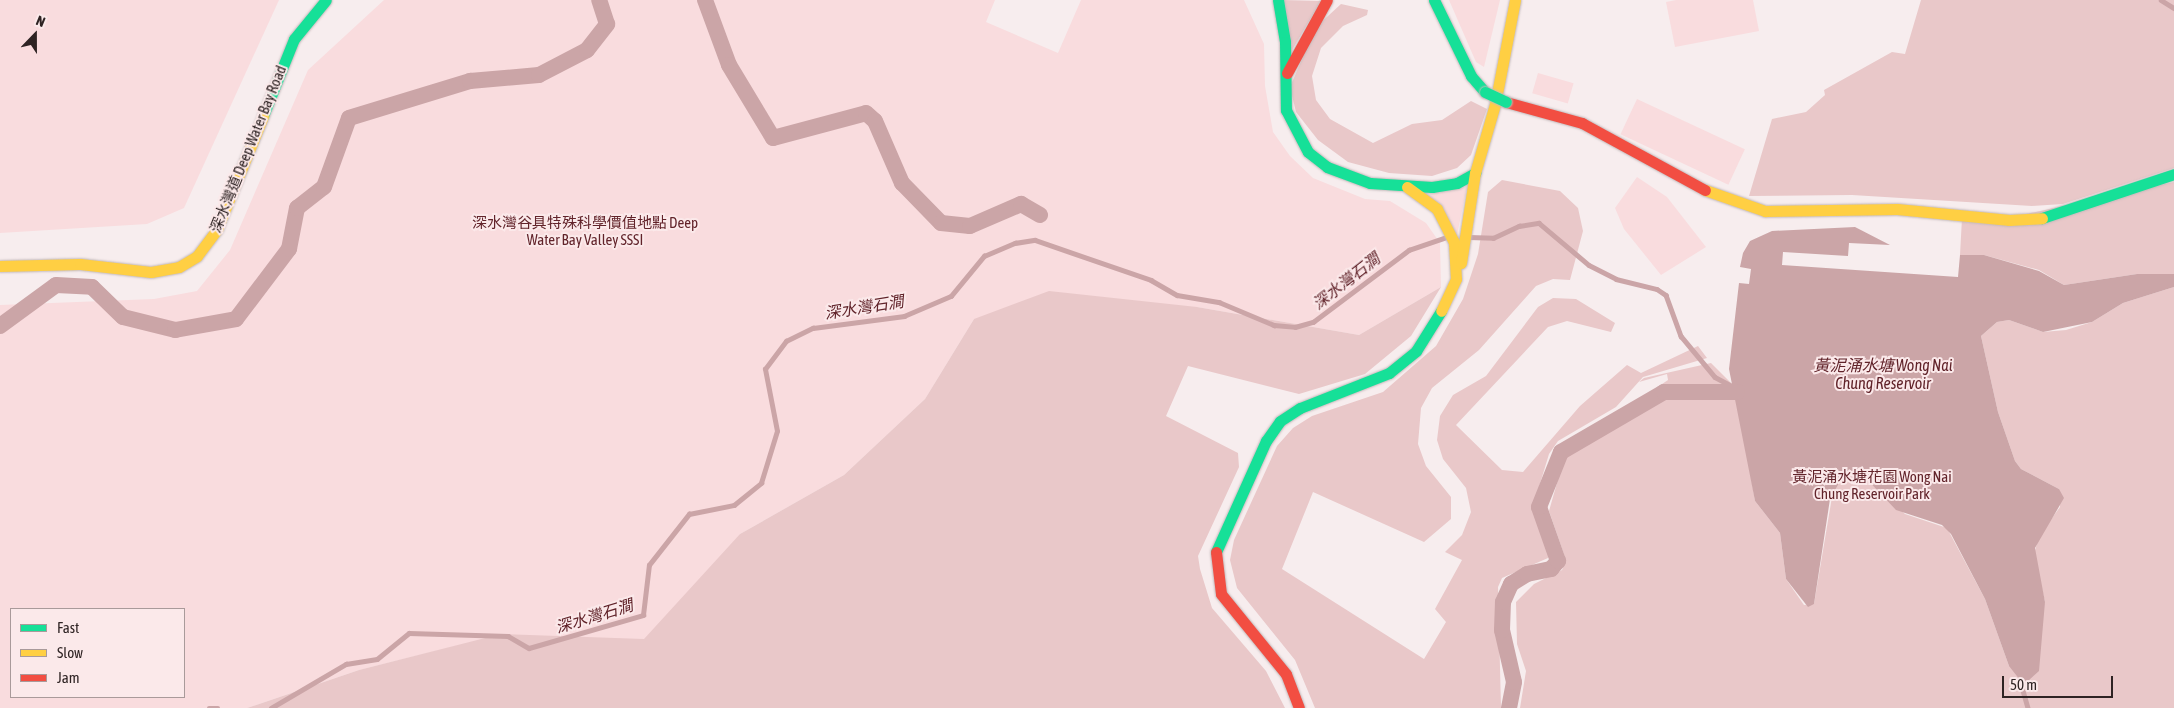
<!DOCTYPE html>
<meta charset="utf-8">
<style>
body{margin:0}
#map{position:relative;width:2174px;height:708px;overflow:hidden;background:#f7edee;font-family:"Asap Condensed","Noto Sans TC",sans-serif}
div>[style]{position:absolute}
.green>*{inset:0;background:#f9dcde;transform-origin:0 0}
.forest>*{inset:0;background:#e9c8c9}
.water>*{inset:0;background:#cba5a7}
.stream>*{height:4.5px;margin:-2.25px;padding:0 2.25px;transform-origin:2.25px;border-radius:2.25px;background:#cba5a7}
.canal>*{height:16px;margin:-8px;padding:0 8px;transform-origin:8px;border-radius:8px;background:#cba5a7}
.roads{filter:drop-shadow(0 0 1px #c3b9ba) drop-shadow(0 0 1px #c3b9ba)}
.fast>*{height:11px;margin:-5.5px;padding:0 5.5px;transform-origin:5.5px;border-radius:5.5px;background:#16e098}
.slow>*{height:11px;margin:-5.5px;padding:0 5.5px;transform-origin:5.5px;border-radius:5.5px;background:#ffcf43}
.jam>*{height:11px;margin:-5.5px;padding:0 5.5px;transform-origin:5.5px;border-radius:5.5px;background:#f24e42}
.bridges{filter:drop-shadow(0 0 1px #c3b9ba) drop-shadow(0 0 1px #c3b9ba)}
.fast-bridge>*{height:11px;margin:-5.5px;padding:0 5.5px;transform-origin:5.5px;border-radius:5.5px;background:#16e098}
span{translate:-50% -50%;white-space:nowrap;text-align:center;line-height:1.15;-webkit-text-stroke:4px #fbe9ea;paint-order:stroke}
.street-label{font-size:15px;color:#2e2323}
.park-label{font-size:15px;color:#62232a}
.water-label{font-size:16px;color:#602229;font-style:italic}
.legend{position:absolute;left:10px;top:608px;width:175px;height:90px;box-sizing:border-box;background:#fbe9ea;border:1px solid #a99a9a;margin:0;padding:6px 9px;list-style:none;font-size:15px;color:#2e2323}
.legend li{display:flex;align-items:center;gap:10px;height:25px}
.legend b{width:25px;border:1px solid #a99a9a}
.north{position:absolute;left:10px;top:10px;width:50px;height:50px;-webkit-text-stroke:4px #fbe9ea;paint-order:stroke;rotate:22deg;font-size:14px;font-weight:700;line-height:20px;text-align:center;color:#2e2323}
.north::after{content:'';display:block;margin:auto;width:18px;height:22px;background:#2e2323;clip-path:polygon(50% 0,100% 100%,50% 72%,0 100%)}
.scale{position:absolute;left:2002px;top:676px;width:111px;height:22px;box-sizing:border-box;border:2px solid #2e2323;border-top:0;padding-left:6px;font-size:15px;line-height:18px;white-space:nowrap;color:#2e2323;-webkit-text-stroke:4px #fbe9ea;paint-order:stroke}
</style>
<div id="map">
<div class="green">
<i style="clip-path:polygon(0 0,279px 0,184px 208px,147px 224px,0 233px)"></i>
<i style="clip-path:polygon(evenodd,384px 0,995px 0,986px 22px,1058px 53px,1081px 0,1244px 0,1264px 44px,1265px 86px,1273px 132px,1290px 156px,1313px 178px,1365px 199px,1390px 201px,1426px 223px,1440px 243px,1441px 287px,1359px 335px,1197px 307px,974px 319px,925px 399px,844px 475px,740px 534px,686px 708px,472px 642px,359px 670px,247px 708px,0 708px,0 305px,154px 299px,197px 291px,230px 250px,308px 70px,384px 0,11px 609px,184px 609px,184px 697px,11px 697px,11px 609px)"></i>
<i style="clip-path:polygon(1449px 0,1500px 0,1484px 67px,1476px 62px)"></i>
<i style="clip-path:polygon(1676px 0,1753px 0,1759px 31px,1675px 47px,1666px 2px)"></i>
<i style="left:1538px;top:73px;width:37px;height:21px;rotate:16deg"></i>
<i style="left:1637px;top:99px;width:119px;height:39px;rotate:25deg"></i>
<i style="clip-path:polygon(1637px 177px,1667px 197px,1706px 247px,1661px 275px,1624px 229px,1615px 208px)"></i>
<i style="clip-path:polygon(1467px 187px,1457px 235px,1427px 195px)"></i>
</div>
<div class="forest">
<i style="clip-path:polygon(1282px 0,1321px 1px,1289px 55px)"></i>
<i style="clip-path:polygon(1921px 0,2174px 0,2174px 168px,2063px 204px,2032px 206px,1852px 195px,1749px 196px,1772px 119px,1806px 112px,1825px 95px,1824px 90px,1892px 52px,1905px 54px)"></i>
<i style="clip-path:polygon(1341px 4px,1368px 10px,1367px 15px,1343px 26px,1321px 48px,1312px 76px,1316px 100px,1330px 119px,1373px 143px,1412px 124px,1442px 120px,1471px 101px,1487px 109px,1471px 155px,1457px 168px,1432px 176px,1389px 173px,1348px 162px,1318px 140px,1296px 112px,1290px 87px,1316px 27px)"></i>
<i style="clip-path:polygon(1502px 180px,1560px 191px,1578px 208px,1583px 231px,1570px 280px,1553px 279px,1536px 286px,1479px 350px,1432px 388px,1421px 408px,1418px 444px,1426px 466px,1451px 497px,1451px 519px,1424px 542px,1313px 492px,1282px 569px,1424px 659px,1446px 622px,1435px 609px,1462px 560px,1445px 552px,1462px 535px,1471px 512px,1466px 488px,1443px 459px,1437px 440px,1440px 416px,1453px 395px,1486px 376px,1538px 307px,1553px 298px,1576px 299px,1615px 323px,1611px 332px,1567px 321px,1548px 327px,1456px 425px,1502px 470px,1523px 472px,1580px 406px,1627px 365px,1641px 373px,1698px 346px,1707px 358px,1643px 377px,1616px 407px,1558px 441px,1549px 454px,1532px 510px,1550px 550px,1548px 558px,1502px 578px,1498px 587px,1501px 708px,1315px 708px,1295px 660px,1237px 588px,1230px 560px,1234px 540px,1277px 446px,1293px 428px,1312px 416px,1383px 392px,1436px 346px,1463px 299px,1478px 254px,1488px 192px)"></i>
<i style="clip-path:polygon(2174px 182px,2174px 274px,2137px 274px,2064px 285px,2039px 270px,1984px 255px,1960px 255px,1962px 218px,1998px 220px)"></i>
<i style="clip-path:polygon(1441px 287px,1411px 336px,1365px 374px,1299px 394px,1188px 366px,1166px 416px,1238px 453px,1239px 467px,1198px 556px,1200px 569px,1212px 608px,1266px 671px,1285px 708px,247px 708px,359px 670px,501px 634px,644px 639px,740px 534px,844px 475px,925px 399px,974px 319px,1049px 291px,1197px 307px,1359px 335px)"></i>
<i style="clip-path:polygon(2174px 287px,2174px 708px,1520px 708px,1526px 671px,1517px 644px,1516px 602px,1534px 584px,1562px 570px,1566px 560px,1549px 511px,1567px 448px,1668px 380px,1667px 374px,1639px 382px,1644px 378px,1711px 363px,1736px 388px,1755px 501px,1780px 533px,1786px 579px,1804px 605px,1814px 604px,1834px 485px,1844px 474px,1854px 472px,1869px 478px,1905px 514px,1947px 528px,1985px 599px,2009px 666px,2045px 602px,2034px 554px,2039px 536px,2060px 507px,2059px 489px,2021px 469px,2015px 461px,1998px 412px,1981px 336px,1997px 322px,2009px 320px,2043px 332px,2066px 330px,2092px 322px,2123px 303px)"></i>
</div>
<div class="water">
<i style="clip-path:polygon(1855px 227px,1890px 245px,1849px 243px,1848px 256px,1783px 252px,1782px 265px,1958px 277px,1960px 255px,1984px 255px,2039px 271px,2064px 285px,2137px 274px,2174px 274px,2174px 287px,2123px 303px,2092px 322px,2043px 332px,2009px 320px,1997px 322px,1981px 336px,1998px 412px,2015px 461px,2021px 469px,2059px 489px,2064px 498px,2035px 548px,2045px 602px,2039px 671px,2028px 681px,2020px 680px,2009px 666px,1985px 599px,1951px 534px,1942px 525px,1896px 510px,1862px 474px,1844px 474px,1830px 499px,1814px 604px,1808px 607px,1786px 579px,1780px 533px,1755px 501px,1729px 369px,1739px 283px,1749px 284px,1751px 269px,1740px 267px,1743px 253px,1750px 241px,1772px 231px)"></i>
</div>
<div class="stream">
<i style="left:2161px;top:0;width:15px;rotate:32deg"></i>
<i style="left:1469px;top:237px;width:24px;rotate:2deg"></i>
<i style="left:1493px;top:238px;width:29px;rotate:-25deg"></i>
<i style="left:1519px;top:226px;width:20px;rotate:-9deg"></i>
<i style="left:1539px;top:223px;width:65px;rotate:40deg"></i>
<i style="left:1589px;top:265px;width:30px;rotate:27deg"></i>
<i style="left:1616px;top:279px;width:42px;rotate:13.7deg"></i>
<i style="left:1657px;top:289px;width:11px;rotate:34deg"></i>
<i style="left:1666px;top:295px;width:44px;rotate:69.9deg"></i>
<i style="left:1681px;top:336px;width:53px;rotate:50.3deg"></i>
<i style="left:1715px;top:377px;width:24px;rotate:28deg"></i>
<i style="left:2020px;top:680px;width:29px;rotate:74deg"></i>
<i style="left:209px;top:708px;width:9px"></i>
<i style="left:271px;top:708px;width:87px;rotate:-30.4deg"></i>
<i style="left:346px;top:664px;width:31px;rotate:-9deg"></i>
<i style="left:377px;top:659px;width:41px;rotate:-39.1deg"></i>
<i style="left:409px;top:633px;width:99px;rotate:1.7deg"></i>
<i style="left:508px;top:636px;width:24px;rotate:30deg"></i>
<i style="left:529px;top:648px;width:119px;rotate:-16.1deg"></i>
<i style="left:643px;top:615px;width:50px;rotate:-83.2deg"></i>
<i style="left:649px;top:565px;width:65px;rotate:-51.9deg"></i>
<i style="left:689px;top:514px;width:46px;rotate:-11.3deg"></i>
<i style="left:734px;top:505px;width:35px;rotate:-39deg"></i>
<i style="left:761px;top:483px;width:54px;rotate:-72.9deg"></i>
<i style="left:777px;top:431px;width:63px;rotate:-101deg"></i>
<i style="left:765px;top:369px;width:35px;rotate:-53deg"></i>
<i style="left:786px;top:341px;width:30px;rotate:-26deg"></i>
<i style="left:813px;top:328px;width:92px;rotate:-7.5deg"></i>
<i style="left:904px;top:316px;width:51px;rotate:-23.1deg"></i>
<i style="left:951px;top:296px;width:52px;rotate:-50.5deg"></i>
<i style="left:984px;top:256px;width:34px;rotate:-23deg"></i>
<i style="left:1015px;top:243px;width:20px;rotate:-9deg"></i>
<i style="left:1035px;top:240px;width:123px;rotate:19deg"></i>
<i style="left:1151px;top:280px;width:30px;rotate:30deg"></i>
<i style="left:1177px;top:295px;width:43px;rotate:9.5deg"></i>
<i style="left:1219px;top:302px;width:60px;rotate:22.7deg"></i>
<i style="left:1274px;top:325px;width:21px;rotate:5deg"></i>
<i style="left:1295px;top:327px;width:19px;rotate:-16deg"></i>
<i style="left:1313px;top:322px;width:120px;rotate:-36.9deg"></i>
<i style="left:1409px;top:250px;width:39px;rotate:-19deg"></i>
</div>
<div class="canal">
<i style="left:705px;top:0;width:69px;rotate:69.7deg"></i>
<i style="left:729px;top:65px;width:85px;rotate:58.9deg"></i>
<i style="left:773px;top:138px;width:96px;rotate:-15deg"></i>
<i style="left:866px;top:113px;width:12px;rotate:42deg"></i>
<i style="left:875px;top:121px;width:68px;rotate:66.5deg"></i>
<i style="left:902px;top:183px;width:56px;rotate:45.7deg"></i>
<i style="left:941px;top:223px;width:29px;rotate:6deg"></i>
<i style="left:970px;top:226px;width:56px;rotate:-23.3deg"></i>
<i style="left:1021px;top:204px;width:22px;rotate:30deg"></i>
<i style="left:0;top:326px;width:69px;rotate:-36.2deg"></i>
<i style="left:56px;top:285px;width:36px;rotate:3deg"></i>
<i style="left:92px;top:287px;width:43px;rotate:44.1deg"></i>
<i style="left:123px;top:317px;width:54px;rotate:14deg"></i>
<i style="left:175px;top:330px;width:62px;rotate:-10.2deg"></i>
<i style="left:236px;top:319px;width:88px;rotate:-52.9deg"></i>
<i style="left:289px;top:249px;width:42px;rotate:-79deg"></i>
<i style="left:297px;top:208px;width:34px;rotate:-38deg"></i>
<i style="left:324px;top:187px;width:73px;rotate:-70.1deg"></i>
<i style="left:349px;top:118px;width:127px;rotate:-17deg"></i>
<i style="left:470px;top:81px;width:69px;rotate:-5deg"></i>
<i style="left:539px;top:75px;width:54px;rotate:-27.5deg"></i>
<i style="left:587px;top:50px;width:33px;rotate:-52deg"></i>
<i style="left:607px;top:24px;width:25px;rotate:-108deg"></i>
<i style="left:1509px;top:708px;width:26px;rotate:-79deg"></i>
<i style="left:1514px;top:682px;width:53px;rotate:-103deg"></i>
<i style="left:1502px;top:630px;width:28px;rotate:-88deg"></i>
<i style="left:1503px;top:602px;width:20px;rotate:-66deg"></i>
<i style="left:1511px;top:584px;width:19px;rotate:-32deg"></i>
<i style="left:1527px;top:574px;width:25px;rotate:-12deg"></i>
<i style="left:1551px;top:569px;width:11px;rotate:-49deg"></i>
<i style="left:1558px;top:561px;width:57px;rotate:-109.4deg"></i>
<i style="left:1539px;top:507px;width:59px;rotate:-68.2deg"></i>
<i style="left:1561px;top:452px;width:119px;rotate:-30.2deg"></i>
<i style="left:1664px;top:392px;width:73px"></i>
</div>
<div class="roads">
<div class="fast">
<i style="left:1278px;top:0;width:43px;rotate:80.5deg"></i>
<i style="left:1285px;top:42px;width:68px;rotate:89.2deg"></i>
<i style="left:1286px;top:110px;width:47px;rotate:62.4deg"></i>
<i style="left:1308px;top:152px;width:24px;rotate:38deg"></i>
<i style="left:1327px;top:167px;width:46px;rotate:20.4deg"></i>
<i style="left:1370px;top:183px;width:62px;rotate:3.7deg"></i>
<i style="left:1432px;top:187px;width:25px;rotate:-9deg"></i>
<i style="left:1457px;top:183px;width:21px;rotate:-29deg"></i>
<i style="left:1434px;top:0;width:85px;rotate:64deg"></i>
<i style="left:1471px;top:76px;width:21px;rotate:49deg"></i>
<i style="left:263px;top:116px;width:83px;rotate:-68.1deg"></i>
<i style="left:294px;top:39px;width:50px;rotate:-50.6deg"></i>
<i style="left:2042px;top:218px;width:139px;rotate:-18.4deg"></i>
<i style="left:1216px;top:552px;width:122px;rotate:-65.8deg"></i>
<i style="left:1266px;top:441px;width:24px;rotate:-55deg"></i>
<i style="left:1280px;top:421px;width:24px;rotate:-33deg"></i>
<i style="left:1300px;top:408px;width:96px;rotate:-21.5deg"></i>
<i style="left:1389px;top:373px;width:35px;rotate:-39deg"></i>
<i style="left:1416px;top:351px;width:47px;rotate:-58deg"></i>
</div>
<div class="slow">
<i style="left:1407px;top:187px;width:37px;rotate:36deg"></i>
<i style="left:1437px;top:209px;width:37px;rotate:63deg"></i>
<i style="left:1454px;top:242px;width:37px;rotate:87deg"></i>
<i style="left:1456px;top:279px;width:35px;rotate:115deg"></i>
<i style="left:1705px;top:190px;width:64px;rotate:19.3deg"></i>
<i style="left:1765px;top:211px;width:132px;rotate:-0.9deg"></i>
<i style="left:1897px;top:209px;width:113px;rotate:5.6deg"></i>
<i style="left:2009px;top:220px;width:33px;rotate:-3deg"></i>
<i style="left:1461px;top:263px;width:91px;rotate:-81.2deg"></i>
<i style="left:1475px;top:173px;width:72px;rotate:-73.8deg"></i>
<i style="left:1495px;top:104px;width:106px;rotate:-79.1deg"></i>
<i style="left:0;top:266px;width:80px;rotate:-1.4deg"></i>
<i style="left:80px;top:264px;width:71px;rotate:6.4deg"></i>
<i style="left:151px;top:272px;width:28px;rotate:-10deg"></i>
<i style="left:179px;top:267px;width:21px;rotate:-31deg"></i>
<i style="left:197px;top:256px;width:34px;rotate:-53deg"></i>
<i style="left:217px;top:229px;width:122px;rotate:-67.8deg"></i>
</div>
<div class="jam">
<i style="left:1287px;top:73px;width:83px;rotate:-61.3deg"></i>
<i style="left:1506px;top:102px;width:79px;rotate:15.4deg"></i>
<i style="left:1582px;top:123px;width:140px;rotate:28.6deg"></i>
<i style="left:1216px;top:552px;width:42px;rotate:83.2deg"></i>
<i style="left:1221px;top:594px;width:103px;rotate:50.9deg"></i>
<i style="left:1286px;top:674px;width:36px;rotate:69deg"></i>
</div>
</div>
<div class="bridges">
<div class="fast-bridge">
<i style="left:1485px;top:92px;width:23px;rotate:25deg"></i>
</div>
</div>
<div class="street-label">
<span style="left:248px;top:149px;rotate:-68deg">深水灣道 Deep Water Bay Road</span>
</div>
<div class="park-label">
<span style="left:585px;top:231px">深水灣谷具特殊科學價值地點 Deep<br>Water Bay Valley SSSI</span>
<span style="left:1872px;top:485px">黃泥涌水塘花園 Wong Nai<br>Chung Reservoir Park</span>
</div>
<div class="water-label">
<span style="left:1346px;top:281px;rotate:-38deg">深水灣石澗</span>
<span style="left:864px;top:307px;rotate:-9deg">深水灣石澗</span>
<span style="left:1883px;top:374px">黃泥涌水塘 Wong Nai<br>Chung Reservoir</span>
<span style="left:594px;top:616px;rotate:-17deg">深水灣石澗</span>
</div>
<ul class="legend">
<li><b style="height:6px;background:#16e098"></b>Fast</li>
<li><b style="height:6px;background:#ffcf43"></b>Slow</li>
<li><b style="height:6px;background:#f24e42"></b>Jam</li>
</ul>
<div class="north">N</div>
<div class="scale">50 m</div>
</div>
